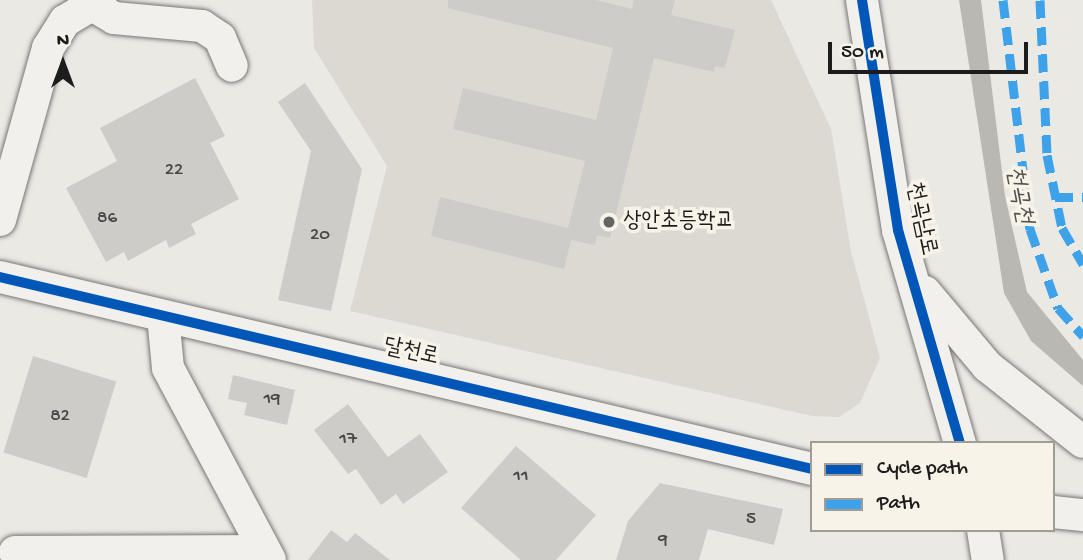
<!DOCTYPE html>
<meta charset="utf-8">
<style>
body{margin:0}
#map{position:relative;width:1083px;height:560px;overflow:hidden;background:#eae9e4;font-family:"Gochi Hand","Poor Story",sans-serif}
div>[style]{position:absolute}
.built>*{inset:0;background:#dbd9d2}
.water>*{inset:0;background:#bab8b2}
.building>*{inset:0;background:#cdccc9;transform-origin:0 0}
.roads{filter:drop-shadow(0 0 2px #797876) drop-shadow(0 0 2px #797876)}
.minor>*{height:32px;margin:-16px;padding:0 16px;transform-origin:16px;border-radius:16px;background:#f1f0ec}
.quiet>*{height:9px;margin-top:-4.5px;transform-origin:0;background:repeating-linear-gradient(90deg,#3da2ea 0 18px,transparent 0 27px)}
.cycleway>*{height:10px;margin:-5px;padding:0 5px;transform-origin:5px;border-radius:5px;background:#0057b8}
.dots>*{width:19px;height:19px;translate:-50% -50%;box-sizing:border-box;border:4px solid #f7f3e8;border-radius:50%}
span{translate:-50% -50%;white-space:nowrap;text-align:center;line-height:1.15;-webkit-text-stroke:7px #f7f3e8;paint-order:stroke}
.number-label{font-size:19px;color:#484847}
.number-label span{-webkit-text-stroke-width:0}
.street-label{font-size:23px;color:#1c1c1c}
.poi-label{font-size:23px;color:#1c1c1c}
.left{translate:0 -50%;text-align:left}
.water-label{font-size:24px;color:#535250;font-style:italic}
.legend{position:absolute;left:810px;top:441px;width:245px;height:91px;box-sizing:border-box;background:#f7f3e8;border:2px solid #9f9d96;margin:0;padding:9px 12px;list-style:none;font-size:21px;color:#1c1c1c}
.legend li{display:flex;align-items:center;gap:14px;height:35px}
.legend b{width:35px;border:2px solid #9f9d96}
.north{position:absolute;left:28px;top:28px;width:70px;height:70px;-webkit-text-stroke:5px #f7f3e8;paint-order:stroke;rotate:0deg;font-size:19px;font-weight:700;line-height:28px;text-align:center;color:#1c1c1c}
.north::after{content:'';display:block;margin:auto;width:24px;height:32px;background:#1c1c1c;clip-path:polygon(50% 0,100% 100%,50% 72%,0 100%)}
.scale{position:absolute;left:828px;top:42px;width:200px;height:32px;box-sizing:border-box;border:4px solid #1c1c1c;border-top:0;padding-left:9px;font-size:21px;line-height:24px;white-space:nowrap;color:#1c1c1c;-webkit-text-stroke:5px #f7f3e8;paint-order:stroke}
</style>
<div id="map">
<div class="built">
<i style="clip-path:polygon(312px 0,771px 0,831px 129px,851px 251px,880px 358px,860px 403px,839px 417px,812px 416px,350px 311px,387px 166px,314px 48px)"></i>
</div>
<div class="water">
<i style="clip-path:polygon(959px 0,981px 0,1005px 196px,1027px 292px,1083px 360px,1083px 386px,1031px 341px,1004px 293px)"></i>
</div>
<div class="building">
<i style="clip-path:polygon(448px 0,596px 0,632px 9px,634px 0,675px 0,671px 15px,735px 30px,725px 68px,715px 66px,714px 72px,654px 58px,610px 238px,597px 235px,595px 245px,571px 240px,564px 269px,431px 236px,440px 197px,568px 228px,585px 161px,453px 129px,463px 88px,596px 120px,613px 48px,448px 8px)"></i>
<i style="clip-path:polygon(195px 78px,225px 136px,210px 143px,239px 199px,191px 224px,196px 234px,169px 248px,166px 240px,128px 261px,124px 252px,106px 262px,66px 188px,117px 161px,100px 128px)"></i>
<i style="clip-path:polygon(305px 83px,362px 169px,331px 311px,278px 300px,311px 151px,278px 102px)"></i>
<i style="left:33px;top:356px;width:87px;height:101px;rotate:17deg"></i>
<i style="clip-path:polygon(233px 375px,295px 390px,287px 425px,244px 415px,247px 403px,228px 399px)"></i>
<i style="clip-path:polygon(348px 404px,388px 457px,420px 434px,448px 472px,403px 504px,396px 494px,381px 505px,356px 469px,348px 474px,314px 430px)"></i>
<i style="clip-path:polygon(516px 446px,596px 515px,556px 560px,521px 560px,461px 508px)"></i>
<i style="clip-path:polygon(660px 483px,783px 509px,774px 545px,708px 529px,699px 560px,616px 560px,628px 521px)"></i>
<i style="clip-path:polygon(331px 530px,347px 542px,355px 533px,390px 560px,308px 560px)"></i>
</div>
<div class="roads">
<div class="minor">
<i style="left:84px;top:0;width:35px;rotate:31deg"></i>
<i style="left:114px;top:18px;width:88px;rotate:5.2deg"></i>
<i style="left:202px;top:26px;width:22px;rotate:34deg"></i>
<i style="left:220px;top:38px;width:30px;rotate:67deg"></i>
<i style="left:862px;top:0;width:233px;rotate:81.1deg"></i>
<i style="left:898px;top:230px;width:222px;rotate:73.8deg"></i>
<i style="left:0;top:220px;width:179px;rotate:-74.4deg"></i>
<i style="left:48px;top:48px;width:32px;rotate:-58deg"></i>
<i style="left:65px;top:21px;width:41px;rotate:-31deg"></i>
<i style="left:0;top:277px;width:834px;rotate:13.3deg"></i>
<i style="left:925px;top:292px;width:97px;rotate:50deg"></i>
<i style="left:987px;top:366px;width:122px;rotate:38.4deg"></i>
<i style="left:163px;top:316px;width:52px;rotate:84.5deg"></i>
<i style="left:168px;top:368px;width:217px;rotate:62deg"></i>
<i style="left:1053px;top:512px;width:30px;rotate:6deg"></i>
<i style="left:983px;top:530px;width:30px;rotate:81deg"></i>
<i style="left:15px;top:552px;width:250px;rotate:-0.2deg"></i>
</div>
</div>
<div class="quiet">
<i style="left:1003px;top:0;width:231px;rotate:83.3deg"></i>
<i style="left:1030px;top:229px;width:84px;rotate:70.5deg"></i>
<i style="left:1058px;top:308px;width:38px;rotate:48deg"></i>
<i style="left:1040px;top:0;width:155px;rotate:87.4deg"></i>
<i style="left:1047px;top:155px;width:75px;rotate:78.4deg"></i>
<i style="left:1062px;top:228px;width:42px;rotate:59.7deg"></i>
<i style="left:1055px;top:197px;width:28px"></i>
</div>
<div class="cycleway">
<i style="left:862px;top:0;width:233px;rotate:81.1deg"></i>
<i style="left:898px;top:230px;width:222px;rotate:73.8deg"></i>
<i style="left:0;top:277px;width:834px;rotate:13.3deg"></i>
</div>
<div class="dots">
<i style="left:609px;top:222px;background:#646462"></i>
</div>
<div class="number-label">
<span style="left:174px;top:171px">22</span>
<span style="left:107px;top:219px">86</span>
<span style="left:320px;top:236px">20</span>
<span style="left:272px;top:400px">19</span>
<span style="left:60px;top:417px">82</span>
<span style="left:348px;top:440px">17</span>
<span style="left:521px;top:477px">11</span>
<span style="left:751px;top:520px">5</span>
<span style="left:663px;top:541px">9</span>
</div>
<div class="street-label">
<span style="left:920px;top:219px;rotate:78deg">천곡남로</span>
<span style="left:411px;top:353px;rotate:13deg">달천로</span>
</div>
<div class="poi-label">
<span class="left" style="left:623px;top:222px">상안초등학교</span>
</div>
<div class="water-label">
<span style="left:1018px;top:195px;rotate:79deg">천곡천</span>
</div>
<ul class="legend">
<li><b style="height:9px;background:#0057b8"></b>Cycle path</li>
<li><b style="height:9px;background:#3da2ea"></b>Path</li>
</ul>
<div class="north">N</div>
<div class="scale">50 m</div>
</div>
